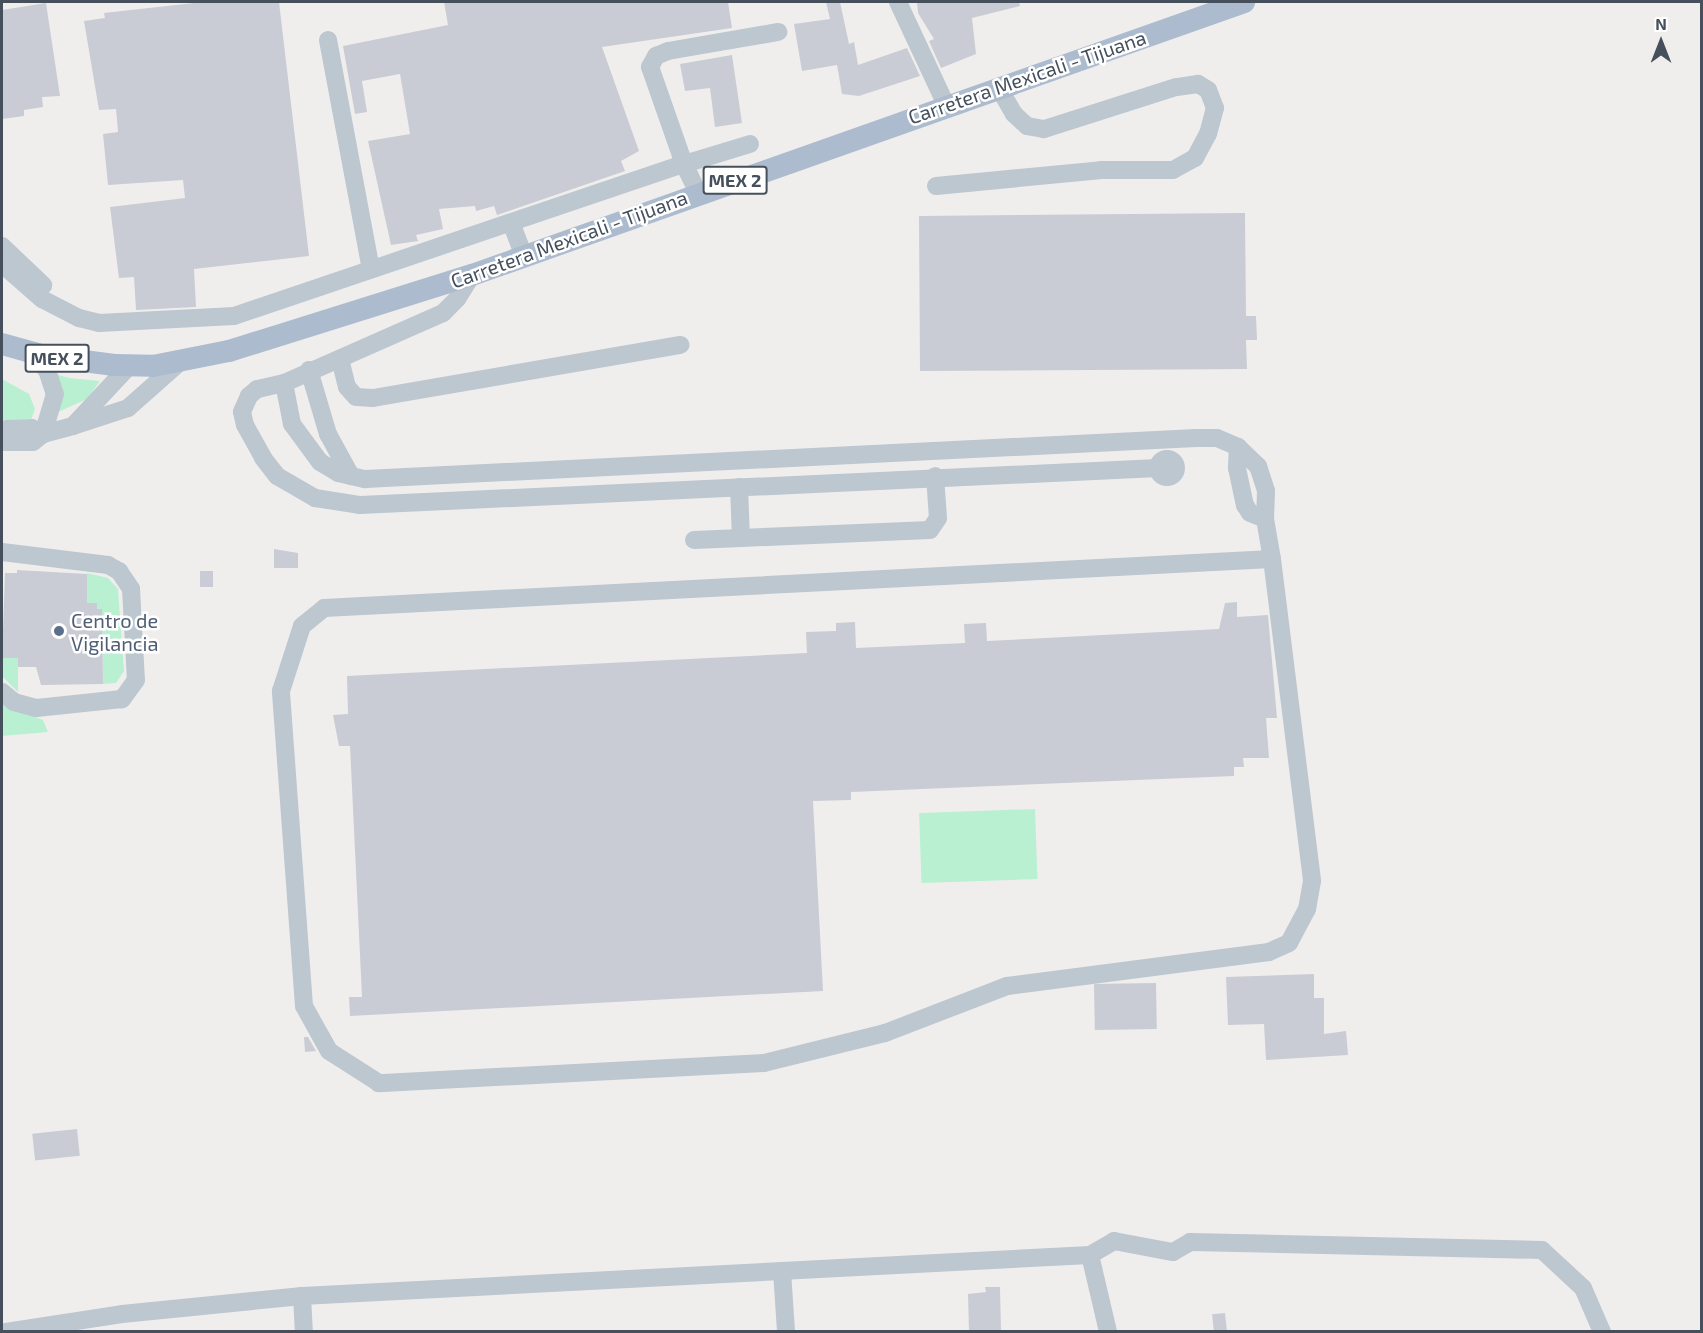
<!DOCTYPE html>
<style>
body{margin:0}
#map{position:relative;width:1703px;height:1333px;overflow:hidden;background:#f0eeed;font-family:"Exo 2",sans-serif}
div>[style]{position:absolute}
.green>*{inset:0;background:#baf0d2;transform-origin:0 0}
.building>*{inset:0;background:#c9ccd4;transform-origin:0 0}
.minor>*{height:18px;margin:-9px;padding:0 9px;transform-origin:9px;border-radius:9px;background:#bdc7d0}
.minor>.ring{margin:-9px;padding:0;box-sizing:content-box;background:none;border:18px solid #bdc7d0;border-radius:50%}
.major>*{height:22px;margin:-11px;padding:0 11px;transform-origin:11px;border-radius:11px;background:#acbbce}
.dots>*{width:16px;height:16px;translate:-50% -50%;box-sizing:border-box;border:3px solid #fff;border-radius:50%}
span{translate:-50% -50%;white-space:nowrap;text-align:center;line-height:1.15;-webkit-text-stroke:5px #fff;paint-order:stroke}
.shield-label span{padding:2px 4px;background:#fff;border:2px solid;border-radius:4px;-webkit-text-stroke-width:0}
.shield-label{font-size:18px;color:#45505c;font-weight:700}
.street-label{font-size:20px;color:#45505c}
.service-label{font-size:20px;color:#4e5e75}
.left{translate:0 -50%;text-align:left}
.frame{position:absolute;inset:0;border:3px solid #45505c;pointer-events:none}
.north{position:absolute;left:1631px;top:12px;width:60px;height:60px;-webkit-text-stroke:4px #fff;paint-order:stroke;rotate:0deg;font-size:16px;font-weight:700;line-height:24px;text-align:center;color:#45505c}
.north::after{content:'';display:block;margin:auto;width:21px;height:27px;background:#45505c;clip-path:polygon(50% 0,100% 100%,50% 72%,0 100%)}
</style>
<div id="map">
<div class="green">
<i style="clip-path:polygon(58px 375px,70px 378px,100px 381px,87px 399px,56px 413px)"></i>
<i style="clip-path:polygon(2px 379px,29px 394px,35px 409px,31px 420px,2px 424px)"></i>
<i style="clip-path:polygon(87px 573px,108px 578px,118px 589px,124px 671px,116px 683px,103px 684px,102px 609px,97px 609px,97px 603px,87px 603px)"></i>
<i style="clip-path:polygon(2px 658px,18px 658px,18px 692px,2px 676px)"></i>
<i style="clip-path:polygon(2px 704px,43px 720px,48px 732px,2px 736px)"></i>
<i style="left:1035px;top:809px;width:70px;height:116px;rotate:88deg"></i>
</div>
<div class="building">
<i style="clip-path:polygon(203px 2px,279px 2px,309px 256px,194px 269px,196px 307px,136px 310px,134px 277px,119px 278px,110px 207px,185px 198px,183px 180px,108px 185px,103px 134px,118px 132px,116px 109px,99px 110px,84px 21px,105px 18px,104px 13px)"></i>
<i style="clip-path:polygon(444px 2px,728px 2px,732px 28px,602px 47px,639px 151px,621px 161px,625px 171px,497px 215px,494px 206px,476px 211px,475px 206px,439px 209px,443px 229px,416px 235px,418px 241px,391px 245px,368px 141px,410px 134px,400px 74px,362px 81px,367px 112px,355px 114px,343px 46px,448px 25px)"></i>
<i style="clip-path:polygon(826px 2px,840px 2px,849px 44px,854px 42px,858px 65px,907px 48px,920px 76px,859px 96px,842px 94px,837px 65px,802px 71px,794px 24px,830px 19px)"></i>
<i style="clip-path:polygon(917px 2px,1019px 2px,1020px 6px,972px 18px,976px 54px,941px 68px,929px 41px,934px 39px,918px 13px)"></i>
<i style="clip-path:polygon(46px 3px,60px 96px,42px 97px,43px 107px,24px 110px,24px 116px,2px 119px,2px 10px)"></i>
<i style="clip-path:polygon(732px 55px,742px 123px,715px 127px,710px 88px,685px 91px,680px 64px)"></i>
<i style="clip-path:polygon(1245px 213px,1246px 316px,1256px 316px,1257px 340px,1246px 340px,1247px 369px,920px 371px,919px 216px)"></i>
<i style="clip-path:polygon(274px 549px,298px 553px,298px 568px,274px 568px)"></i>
<i style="clip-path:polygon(17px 570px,87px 574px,87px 603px,97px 603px,97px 609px,102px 609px,103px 684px,41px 685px,36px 667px,18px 667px,18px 658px,2px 658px,5px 573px,17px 573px)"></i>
<i style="left:200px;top:571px;width:13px;height:16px"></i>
<i style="clip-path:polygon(1237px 602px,1237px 617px,1268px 615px,1277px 718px,1266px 718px,1269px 758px,1243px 758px,1244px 767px,1234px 767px,1234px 776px,851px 792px,851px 800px,813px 801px,823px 991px,350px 1016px,349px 997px,362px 997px,350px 746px,339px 746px,333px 715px,348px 714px,347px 676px,807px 653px,806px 632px,836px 631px,836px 623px,855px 622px,856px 648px,965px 643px,964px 624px,986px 623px,987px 641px,1219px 629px,1225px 603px)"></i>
<i style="clip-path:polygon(1314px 974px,1314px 998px,1324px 998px,1324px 1034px,1346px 1031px,1348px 1055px,1266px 1060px,1264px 1024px,1228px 1025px,1226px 977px)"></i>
<i style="left:1156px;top:983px;width:46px;height:62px;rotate:89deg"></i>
<i style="clip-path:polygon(304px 1037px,308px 1037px,316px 1051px,305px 1052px)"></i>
<i style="left:77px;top:1129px;width:27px;height:45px;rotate:84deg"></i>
<i style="clip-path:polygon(985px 1287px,1000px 1287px,1001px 1332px,969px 1332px,968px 1294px,986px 1292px)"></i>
<i style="left:1225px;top:1313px;width:19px;height:13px;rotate:84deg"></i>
</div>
<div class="minor">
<i style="left:898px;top:2px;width:114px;rotate:65deg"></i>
<i style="left:328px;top:40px;width:233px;rotate:79.4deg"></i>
<i style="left:750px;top:144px;width:69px;rotate:163.1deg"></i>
<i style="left:684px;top:164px;width:103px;rotate:-109.3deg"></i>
<i style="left:650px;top:67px;width:13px;rotate:-61deg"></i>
<i style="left:656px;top:56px;width:13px;rotate:-23deg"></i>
<i style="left:668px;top:51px;width:112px;rotate:-9.8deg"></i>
<i style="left:936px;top:186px;width:166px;rotate:-5.5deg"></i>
<i style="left:1101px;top:170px;width:72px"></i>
<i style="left:1173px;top:170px;width:25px;rotate:-29deg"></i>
<i style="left:1195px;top:158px;width:27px;rotate:-62deg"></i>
<i style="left:1208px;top:134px;width:27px;rotate:-75deg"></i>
<i style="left:1215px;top:108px;width:19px;rotate:-111deg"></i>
<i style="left:1208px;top:90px;width:12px;rotate:-149deg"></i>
<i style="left:1198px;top:84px;width:22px;rotate:172deg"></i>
<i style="left:1176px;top:87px;width:139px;rotate:162.3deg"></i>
<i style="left:1044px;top:129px;width:17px;rotate:-170deg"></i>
<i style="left:1027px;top:126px;width:18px;rotate:-137deg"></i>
<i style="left:1014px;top:114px;width:30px;rotate:-120deg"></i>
<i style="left:512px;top:225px;width:33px;rotate:69deg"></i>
<i style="left:2px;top:246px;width:57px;rotate:43.6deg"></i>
<i style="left:2px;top:264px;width:53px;rotate:41.2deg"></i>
<i style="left:42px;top:299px;width:42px;rotate:27.2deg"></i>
<i style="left:79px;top:318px;width:21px;rotate:14deg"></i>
<i style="left:99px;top:323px;width:135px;rotate:-3deg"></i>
<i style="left:234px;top:316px;width:475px;rotate:-18.7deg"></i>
<i style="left:684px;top:164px;width:32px;rotate:64deg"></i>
<i style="left:472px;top:275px;width:28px;rotate:122deg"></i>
<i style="left:457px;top:299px;width:20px;rotate:135deg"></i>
<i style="left:443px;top:313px;width:174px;rotate:156.2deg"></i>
<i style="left:284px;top:383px;width:28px;rotate:167deg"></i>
<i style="left:257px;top:389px;width:11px;rotate:139deg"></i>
<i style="left:249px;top:396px;width:17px;rotate:114deg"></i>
<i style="left:242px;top:412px;width:13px;rotate:77deg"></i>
<i style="left:245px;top:425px;width:38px;rotate:61deg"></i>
<i style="left:263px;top:458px;width:23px;rotate:52deg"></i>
<i style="left:277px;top:476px;width:44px;rotate:30.1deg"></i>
<i style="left:315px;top:498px;width:46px;rotate:8.8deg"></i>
<i style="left:360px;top:505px;width:799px;rotate:-2.65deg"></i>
<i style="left:30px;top:352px;width:25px;rotate:47deg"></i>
<i style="left:47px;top:370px;width:25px;rotate:72deg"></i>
<i style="left:55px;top:394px;width:42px;rotate:106.7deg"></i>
<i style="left:340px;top:359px;width:29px;rotate:76deg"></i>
<i style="left:347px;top:387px;width:13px;rotate:48deg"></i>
<i style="left:356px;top:397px;width:17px;rotate:3deg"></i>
<i style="left:373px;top:398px;width:312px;rotate:-9.8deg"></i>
<i style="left:309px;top:370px;width:67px;rotate:73.5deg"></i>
<i style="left:328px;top:434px;width:48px;rotate:61.3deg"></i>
<i style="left:284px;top:383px;width:42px;rotate:79deg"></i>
<i style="left:292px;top:424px;width:47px;rotate:53.6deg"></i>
<i style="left:320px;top:462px;width:21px;rotate:31deg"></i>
<i style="left:338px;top:473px;width:28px;rotate:13deg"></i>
<i style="left:365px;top:479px;width:832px;rotate:-2.82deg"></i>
<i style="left:1196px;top:438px;width:21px"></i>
<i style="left:1217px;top:438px;width:23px;rotate:23deg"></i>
<i style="left:1238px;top:447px;width:28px;rotate:44deg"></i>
<i style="left:1258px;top:466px;width:26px;rotate:72deg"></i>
<i style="left:1266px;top:491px;width:28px;rotate:92deg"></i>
<i style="left:1265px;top:519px;width:41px;rotate:80.1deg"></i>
<i style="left:1272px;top:559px;width:324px;rotate:82.9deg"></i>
<i style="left:1312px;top:881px;width:28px;rotate:100deg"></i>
<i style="left:1307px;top:909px;width:38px;rotate:118deg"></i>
<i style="left:1289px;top:943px;width:22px;rotate:156deg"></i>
<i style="left:1269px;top:952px;width:264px;rotate:172.6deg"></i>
<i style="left:1007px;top:986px;width:131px;rotate:158.9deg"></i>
<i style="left:885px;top:1033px;width:125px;rotate:166.1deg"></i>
<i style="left:764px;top:1063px;width:386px;rotate:177deg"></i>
<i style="left:379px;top:1083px;width:59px;rotate:-147.4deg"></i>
<i style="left:329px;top:1051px;width:51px;rotate:-119.1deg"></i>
<i style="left:304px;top:1006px;width:316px;rotate:-94.2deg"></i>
<i style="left:281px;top:691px;width:68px;rotate:-72.1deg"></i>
<i style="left:302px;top:626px;width:28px;rotate:-39deg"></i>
<i style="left:324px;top:608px;width:949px;rotate:-2.96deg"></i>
<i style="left:73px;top:426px;width:58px;rotate:-18.1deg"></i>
<i style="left:128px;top:408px;width:69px;rotate:-41.5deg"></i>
<i style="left:2px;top:434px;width:8px;rotate:-40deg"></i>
<i style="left:8px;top:429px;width:24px;rotate:-2deg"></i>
<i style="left:32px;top:428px;width:13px;rotate:29deg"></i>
<i style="left:2px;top:442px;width:31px"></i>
<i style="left:33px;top:442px;width:13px;rotate:-39deg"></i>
<i style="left:43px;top:434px;width:31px;rotate:-15deg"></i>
<i style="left:73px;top:426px;width:83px;rotate:-46.9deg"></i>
<i style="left:1238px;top:447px;width:21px;rotate:93deg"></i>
<i style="left:1237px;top:468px;width:38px;rotate:78deg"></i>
<i style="left:1245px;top:505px;width:9px;rotate:58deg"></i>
<i style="left:1250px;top:513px;width:16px;rotate:22deg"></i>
<i class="ring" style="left:1158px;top:459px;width:0;height:0"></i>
<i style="left:739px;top:487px;width:51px;rotate:87.8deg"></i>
<i style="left:741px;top:538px;width:189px;rotate:-2.4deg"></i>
<i style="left:930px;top:530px;width:14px;rotate:-56deg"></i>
<i style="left:938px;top:518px;width:42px;rotate:-94.1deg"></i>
<i style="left:694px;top:540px;width:47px;rotate:-2.4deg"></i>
<i style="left:2px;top:552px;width:107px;rotate:7deg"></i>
<i style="left:108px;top:565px;width:13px;rotate:29deg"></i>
<i style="left:119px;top:571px;width:22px;rotate:56deg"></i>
<i style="left:131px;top:589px;width:91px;rotate:86.9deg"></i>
<i style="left:136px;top:680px;width:24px;rotate:126deg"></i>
<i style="left:122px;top:699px;width:86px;rotate:174deg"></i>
<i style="left:36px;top:708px;width:23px;rotate:-165deg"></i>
<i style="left:14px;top:702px;width:16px;rotate:-140deg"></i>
<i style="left:1090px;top:1255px;width:79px;rotate:76.8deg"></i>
<i style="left:782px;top:1271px;width:61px;rotate:86.2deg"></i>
<i style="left:302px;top:1296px;width:36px;rotate:87deg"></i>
<i style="left:6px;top:1332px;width:117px;rotate:-8.8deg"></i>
<i style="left:122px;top:1314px;width:181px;rotate:-5.7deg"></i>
<i style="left:302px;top:1296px;width:789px;rotate:-2.98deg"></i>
<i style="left:1090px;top:1255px;width:28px;rotate:-30deg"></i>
<i style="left:1114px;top:1241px;width:60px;rotate:10.6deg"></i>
<i style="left:1173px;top:1252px;width:20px;rotate:-30deg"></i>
<i style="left:1190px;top:1242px;width:352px;rotate:1.3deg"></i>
<i style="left:1542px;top:1250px;width:56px;rotate:42.8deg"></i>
<i style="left:1583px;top:1288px;width:48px;rotate:66.6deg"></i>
</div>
<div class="major">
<i style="left:2px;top:344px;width:45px;rotate:15.6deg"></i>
<i style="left:45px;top:356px;width:70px;rotate:7.4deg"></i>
<i style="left:114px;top:365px;width:39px;rotate:1deg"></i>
<i style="left:153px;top:366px;width:77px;rotate:-11.2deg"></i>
<i style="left:229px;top:351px;width:255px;rotate:-17.4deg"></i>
<i style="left:472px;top:275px;width:819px;rotate:-19.47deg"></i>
</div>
<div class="dots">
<i style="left:59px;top:631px;background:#5c6f8a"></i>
</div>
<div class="shield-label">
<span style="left:735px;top:180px">MEX 2</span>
<span style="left:57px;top:358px">MEX 2</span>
</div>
<div class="street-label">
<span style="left:1027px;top:77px;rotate:-19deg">Carretera Mexicali - Tijuana</span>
<span style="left:569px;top:239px;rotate:-20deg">Carretera Mexicali - Tijuana</span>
</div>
<div class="service-label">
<span class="left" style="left:71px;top:632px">Centro de<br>Vigilancia</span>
</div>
<div class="frame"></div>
<div class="north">N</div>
</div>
